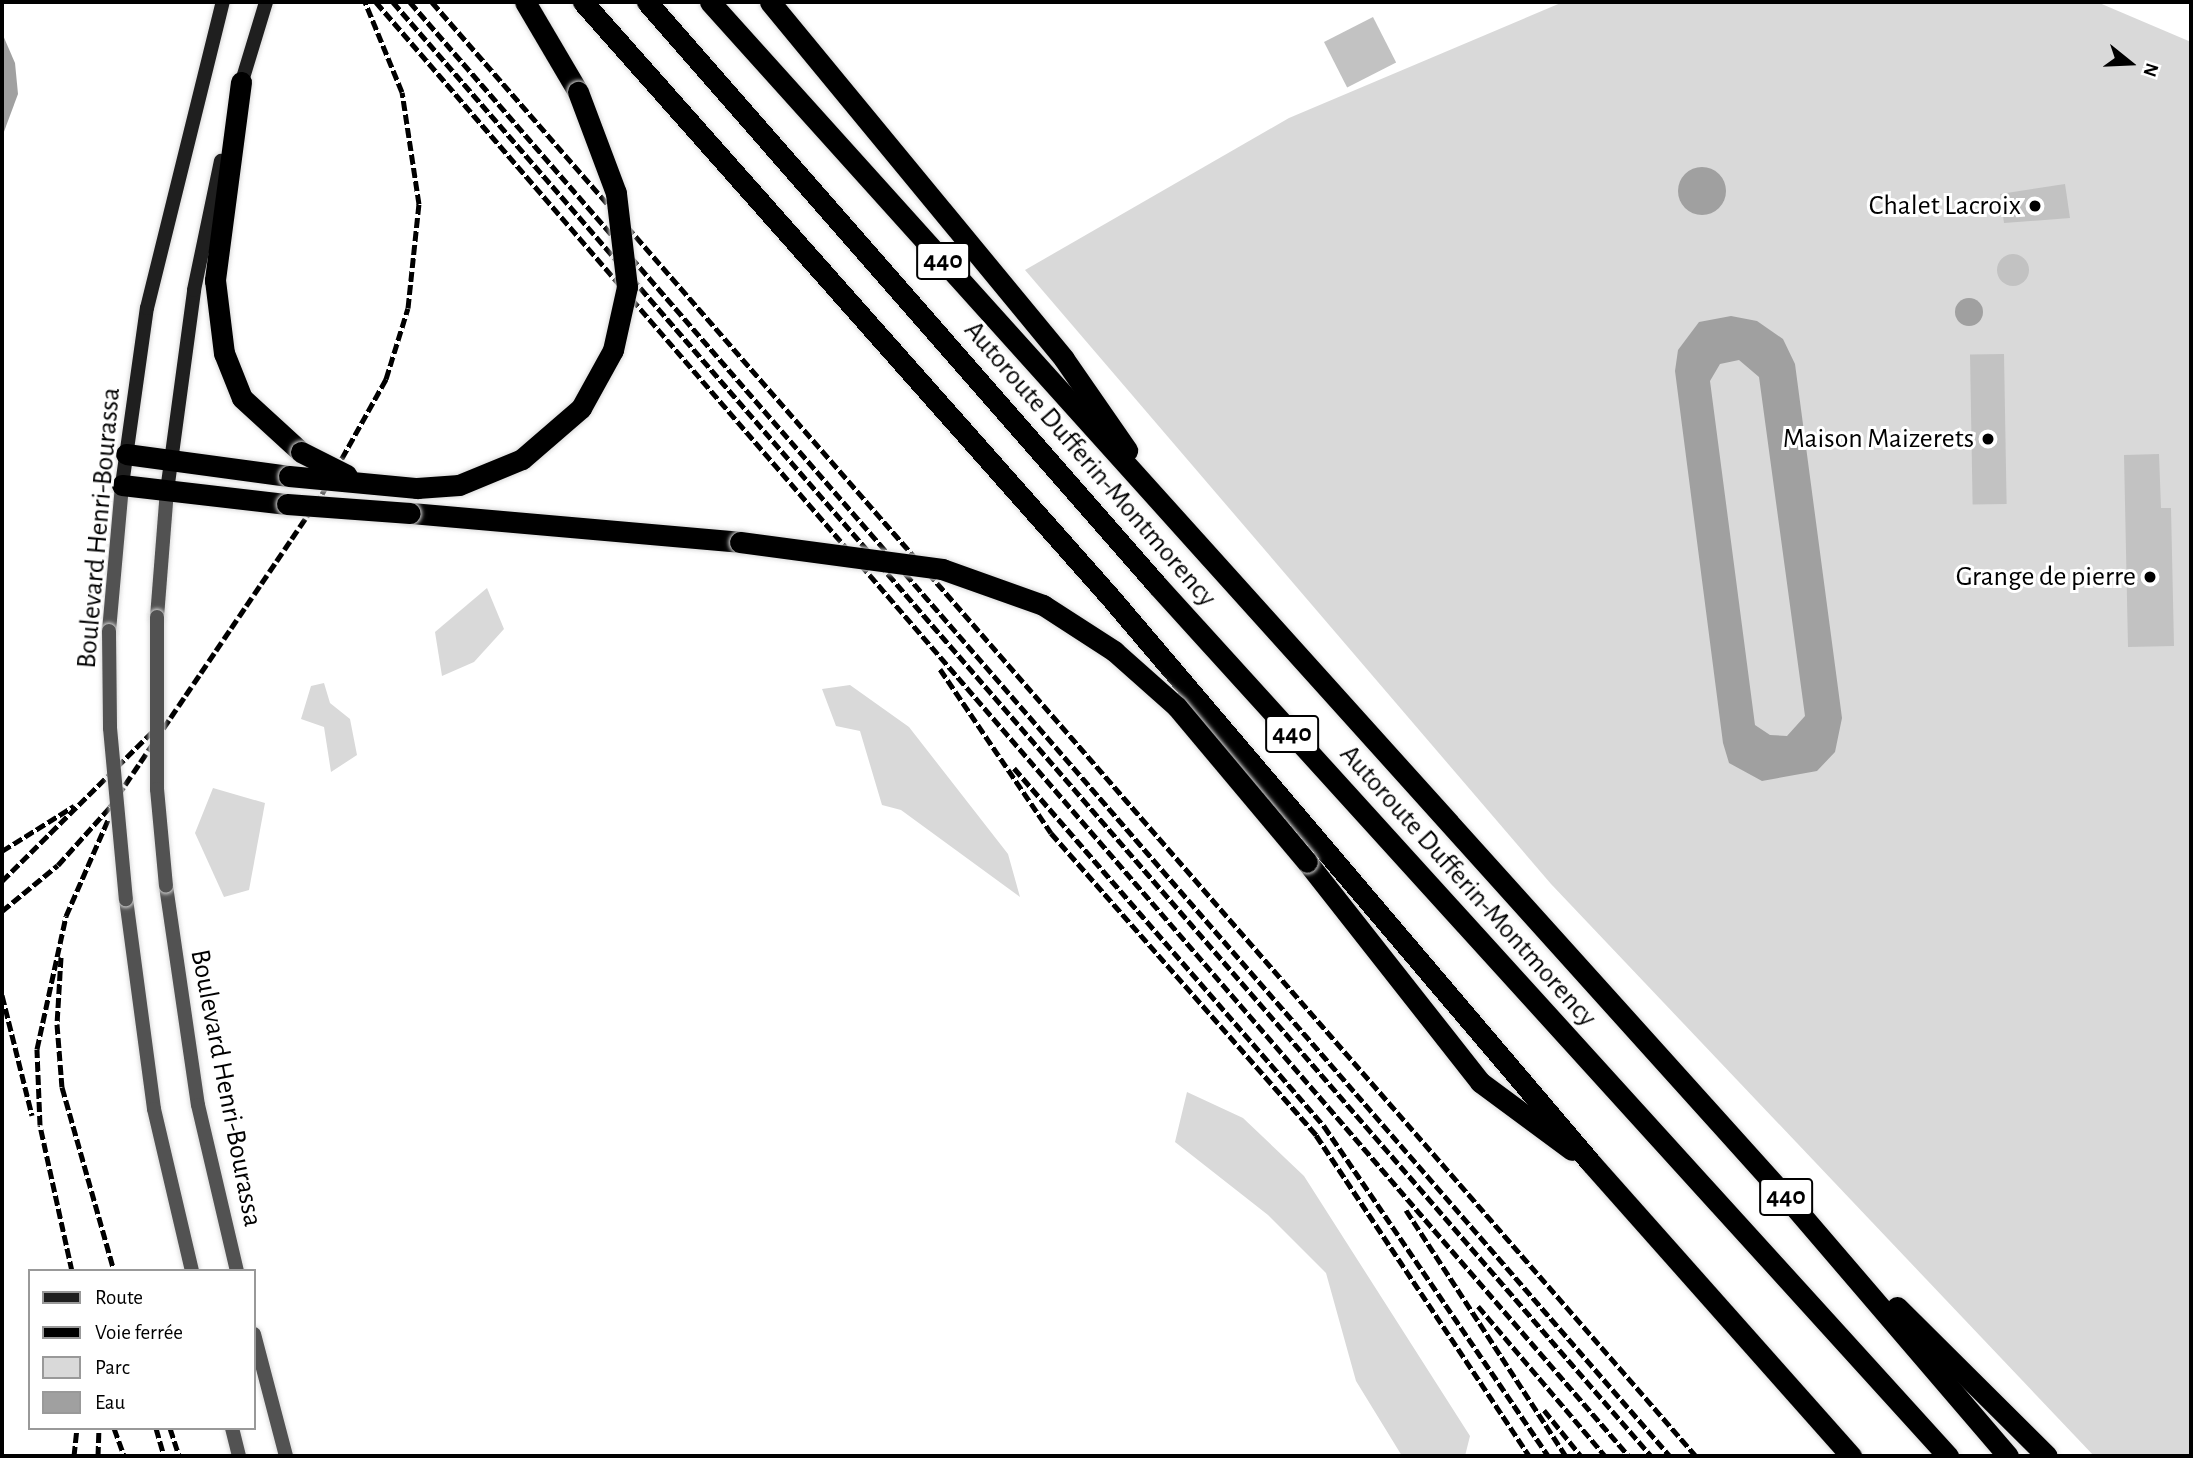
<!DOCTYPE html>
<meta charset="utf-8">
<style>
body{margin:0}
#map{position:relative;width:2193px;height:1458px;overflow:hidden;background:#fff;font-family:"Alegreya Sans",sans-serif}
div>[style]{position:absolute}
.green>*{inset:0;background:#d9d9d9}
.water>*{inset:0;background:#a0a0a0}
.round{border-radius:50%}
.building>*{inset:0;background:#c2c2c2;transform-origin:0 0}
.roads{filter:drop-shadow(0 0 2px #dbdbdb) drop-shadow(0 0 2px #dbdbdb)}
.minor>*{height:14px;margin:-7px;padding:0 7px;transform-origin:7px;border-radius:7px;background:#525252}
.secondary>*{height:14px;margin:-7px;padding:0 7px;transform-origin:7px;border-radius:7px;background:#1f1f1f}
.motorway>*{height:21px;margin:-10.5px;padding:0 10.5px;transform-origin:10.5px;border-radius:10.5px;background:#000}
.rail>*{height:5px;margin-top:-2.5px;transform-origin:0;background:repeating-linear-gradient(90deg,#000 0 10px,transparent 0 13.5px)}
.bridges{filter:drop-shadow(0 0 2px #dbdbdb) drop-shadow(0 0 2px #dbdbdb)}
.minor-bridge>*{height:14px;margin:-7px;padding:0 7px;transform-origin:7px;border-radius:7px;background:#525252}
.motorway-bridge>*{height:21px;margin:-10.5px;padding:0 10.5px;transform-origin:10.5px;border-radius:10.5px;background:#000}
.dots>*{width:19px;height:19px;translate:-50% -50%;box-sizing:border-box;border:4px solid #fff;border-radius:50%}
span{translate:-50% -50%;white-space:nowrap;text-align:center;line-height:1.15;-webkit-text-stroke:6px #fff;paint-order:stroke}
.shield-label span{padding:2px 5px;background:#fff;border:2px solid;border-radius:5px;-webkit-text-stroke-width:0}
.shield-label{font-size:26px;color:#000;font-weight:700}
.poi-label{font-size:28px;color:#000}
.right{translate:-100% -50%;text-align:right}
.street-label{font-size:28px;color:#000}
.frame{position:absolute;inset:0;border:4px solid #000;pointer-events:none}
.legend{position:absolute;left:28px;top:1269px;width:228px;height:161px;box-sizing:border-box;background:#fff;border:2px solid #999;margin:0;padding:9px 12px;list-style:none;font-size:21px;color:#000}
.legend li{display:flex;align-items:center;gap:14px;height:35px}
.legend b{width:35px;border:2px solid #999}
.north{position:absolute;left:2095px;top:28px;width:70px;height:70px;-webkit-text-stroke:5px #fff;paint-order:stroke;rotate:108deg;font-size:19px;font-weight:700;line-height:28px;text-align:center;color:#000}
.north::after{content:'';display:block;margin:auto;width:24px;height:32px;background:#000;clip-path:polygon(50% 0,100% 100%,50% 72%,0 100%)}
</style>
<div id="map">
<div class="green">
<i style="clip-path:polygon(1563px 2px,2097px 2px,2191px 42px,2191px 1456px,2094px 1456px,1551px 884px,1025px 270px,1289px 118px)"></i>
<i style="clip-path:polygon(487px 588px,504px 629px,474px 662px,442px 676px,435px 632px)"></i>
<i style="clip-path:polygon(324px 683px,330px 703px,350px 719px,357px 755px,331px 772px,324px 727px,301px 719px,311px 686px)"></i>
<i style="clip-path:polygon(850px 685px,909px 727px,1008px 854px,1020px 897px,901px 810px,882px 805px,860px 731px,836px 726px,822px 689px)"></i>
<i style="clip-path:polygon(213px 788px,265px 803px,249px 890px,224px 897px,195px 833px)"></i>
<i style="clip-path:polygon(1187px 1092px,1243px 1118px,1304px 1176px,1470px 1436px,1465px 1456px,1402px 1456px,1356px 1381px,1326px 1273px,1268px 1215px,1175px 1142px)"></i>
</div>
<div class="water">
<i style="clip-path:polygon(2px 33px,15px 63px,18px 94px,2px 137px)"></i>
<i class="round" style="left:1678px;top:167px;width:48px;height:48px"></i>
<i class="round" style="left:1955px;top:298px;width:28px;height:28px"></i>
<i style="clip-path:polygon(evenodd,1731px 316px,1757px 321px,1783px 339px,1795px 364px,1842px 718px,1835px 752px,1817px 771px,1762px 781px,1729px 763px,1723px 743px,1675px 371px,1678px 350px,1699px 322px,1731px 316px,1739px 360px,1759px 377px,1805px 716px,1787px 736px,1770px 735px,1755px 725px,1710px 381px,1720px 364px,1739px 360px)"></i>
</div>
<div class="building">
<i style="left:1373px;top:17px;width:51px;height:55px;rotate:63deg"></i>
<i style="clip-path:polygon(2065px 184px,2070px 218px,2004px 223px,2000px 194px)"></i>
<i class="round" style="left:1997px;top:254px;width:32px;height:32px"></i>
<i style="left:2004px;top:354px;width:150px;height:34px;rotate:89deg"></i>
<i style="clip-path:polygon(2159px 454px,2161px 508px,2171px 508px,2174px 646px,2128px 647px,2124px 455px)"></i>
</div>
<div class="roads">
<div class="minor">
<i style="left:157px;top:617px;width:126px;rotate:-85.5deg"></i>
<i style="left:109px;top:631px;width:147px;rotate:-84.9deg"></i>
<i style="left:166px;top:886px;width:221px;rotate:81.7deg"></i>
<i style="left:198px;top:1105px;width:171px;rotate:76.8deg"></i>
<i style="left:126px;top:899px;width:212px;rotate:82.4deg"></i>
<i style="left:154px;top:1109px;width:166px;rotate:76.8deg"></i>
<i style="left:254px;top:1334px;width:126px;rotate:75.3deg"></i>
<i style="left:232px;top:1428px;width:29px;rotate:76deg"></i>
</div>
<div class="secondary">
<i style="left:239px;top:91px;width:93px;rotate:-73.1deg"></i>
<i style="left:122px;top:485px;width:179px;rotate:-82deg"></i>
<i style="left:147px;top:308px;width:315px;rotate:-76.1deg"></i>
<i style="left:167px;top:491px;width:203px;rotate:-82.3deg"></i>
<i style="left:194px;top:290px;width:132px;rotate:-78.2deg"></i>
</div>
<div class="motorway">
<i style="left:525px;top:2px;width:104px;rotate:59.5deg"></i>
<i style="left:583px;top:2px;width:796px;rotate:48.46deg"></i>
<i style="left:1111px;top:598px;width:741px;rotate:49.65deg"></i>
<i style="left:1591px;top:1163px;width:392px;rotate:48.4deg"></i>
<i style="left:647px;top:2px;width:775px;rotate:48.82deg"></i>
<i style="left:1157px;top:585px;width:1177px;rotate:47.76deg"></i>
<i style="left:710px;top:2px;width:1608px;rotate:48deg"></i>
<i style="left:1786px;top:1197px;width:341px;rotate:49.4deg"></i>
<i style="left:770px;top:2px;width:462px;rotate:50.5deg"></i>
<i style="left:1064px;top:359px;width:111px;rotate:55.3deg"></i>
<i style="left:241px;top:82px;width:200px;rotate:97.5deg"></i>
<i style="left:215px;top:280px;width:74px;rotate:83deg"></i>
<i style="left:224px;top:353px;width:48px;rotate:68.2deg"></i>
<i style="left:242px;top:398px;width:80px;rotate:42.5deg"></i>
<i style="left:126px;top:454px;width:164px;rotate:7.7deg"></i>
<i style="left:122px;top:485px;width:166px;rotate:6.6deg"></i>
<i style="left:410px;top:513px;width:331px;rotate:5deg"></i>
<i style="left:1307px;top:862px;width:280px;rotate:51.8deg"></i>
<i style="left:1480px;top:1082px;width:114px;rotate:36.5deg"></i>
<i style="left:1897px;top:1307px;width:211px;rotate:44.8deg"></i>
</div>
</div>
<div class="rail">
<i style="left:376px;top:2px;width:1919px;rotate:49.25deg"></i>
<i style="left:393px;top:2px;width:1923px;rotate:49.13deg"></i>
<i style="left:410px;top:2px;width:1924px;rotate:49.09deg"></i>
<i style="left:432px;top:2px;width:1927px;rotate:49deg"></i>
<i style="left:940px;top:669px;width:198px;rotate:55.9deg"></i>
<i style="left:1051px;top:833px;width:402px;rotate:48.7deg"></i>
<i style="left:1316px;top:1135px;width:385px;rotate:56.4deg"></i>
<i style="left:1014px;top:768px;width:474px;rotate:49.1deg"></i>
<i style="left:1324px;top:1126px;width:399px;rotate:55.8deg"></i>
<i style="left:2px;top:851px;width:85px;rotate:-32deg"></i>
<i style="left:2px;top:881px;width:211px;rotate:-44.8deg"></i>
<i style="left:2px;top:911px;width:72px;rotate:-39.4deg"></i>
<i style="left:58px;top:865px;width:78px;rotate:-48.1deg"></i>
<i style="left:110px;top:807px;width:378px;rotate:-55.9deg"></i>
<i style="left:322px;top:494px;width:132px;rotate:-60.9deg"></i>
<i style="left:386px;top:379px;width:74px;rotate:-72.8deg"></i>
<i style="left:408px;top:308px;width:105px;rotate:-84deg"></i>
<i style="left:419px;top:204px;width:113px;rotate:-98.6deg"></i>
<i style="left:402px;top:92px;width:97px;rotate:-112.3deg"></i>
<i style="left:61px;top:957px;width:67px;rotate:93.4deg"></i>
<i style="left:57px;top:1024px;width:63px;rotate:85.5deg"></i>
<i style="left:62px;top:1087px;width:191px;rotate:74.2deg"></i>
<i style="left:2px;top:995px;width:124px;rotate:76deg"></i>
<i style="left:1406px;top:1210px;width:293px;rotate:57deg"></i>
<i style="left:72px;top:1271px;width:149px;rotate:-102.4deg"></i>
<i style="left:40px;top:1125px;width:76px;rotate:-92.3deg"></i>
<i style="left:37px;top:1049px;width:136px;rotate:-77.7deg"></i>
<i style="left:66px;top:916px;width:105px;rotate:-66.4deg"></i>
<i style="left:1478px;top:1306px;width:197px;rotate:49.7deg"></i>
<i style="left:1544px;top:1410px;width:59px;rotate:51.2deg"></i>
<i style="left:114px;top:1428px;width:30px;rotate:70deg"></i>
<i style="left:156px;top:1428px;width:29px;rotate:74deg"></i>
<i style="left:170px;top:1428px;width:29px;rotate:72deg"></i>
<i style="left:74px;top:1456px;width:28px;rotate:-84deg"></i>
<i style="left:98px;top:1456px;width:28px;rotate:-88deg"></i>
</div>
<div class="bridges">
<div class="minor-bridge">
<i style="left:157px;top:617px;width:172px;rotate:90deg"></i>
<i style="left:157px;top:789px;width:97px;rotate:84.7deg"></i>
<i style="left:109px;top:631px;width:97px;rotate:89.4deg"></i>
<i style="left:110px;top:728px;width:172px;rotate:84.7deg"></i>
</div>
<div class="motorway-bridge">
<i style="left:301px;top:452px;width:51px;rotate:26.6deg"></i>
<i style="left:289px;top:476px;width:129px;rotate:5.4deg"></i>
<i style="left:417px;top:488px;width:42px;rotate:-4.1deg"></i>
<i style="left:459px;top:485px;width:68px;rotate:-22.4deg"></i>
<i style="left:522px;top:459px;width:78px;rotate:-40.8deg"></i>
<i style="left:581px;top:408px;width:66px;rotate:-61.1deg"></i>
<i style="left:613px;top:350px;width:65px;rotate:-77.5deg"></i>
<i style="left:627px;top:287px;width:95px;rotate:-96.7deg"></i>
<i style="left:616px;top:193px;width:108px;rotate:-110.6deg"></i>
<i style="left:287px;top:504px;width:123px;rotate:4.2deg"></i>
<i style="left:740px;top:542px;width:204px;rotate:7.6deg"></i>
<i style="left:942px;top:569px;width:107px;rotate:19.6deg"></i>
<i style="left:1043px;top:605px;width:85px;rotate:32.9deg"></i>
<i style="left:1114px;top:651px;width:84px;rotate:41.6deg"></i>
<i style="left:1177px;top:707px;width:202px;rotate:50deg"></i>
</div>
</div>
<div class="dots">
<i style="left:2035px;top:206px;background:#000"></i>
<i style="left:1988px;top:439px;background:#000"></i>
<i style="left:2150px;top:577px;background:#000"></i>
</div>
<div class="shield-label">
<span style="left:943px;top:261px">440</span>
<span style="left:1292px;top:734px">440</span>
<span style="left:1786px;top:1197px">440</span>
</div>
<div class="poi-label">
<span class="right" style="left:2021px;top:206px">Chalet Lacroix</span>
<span class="right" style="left:1974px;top:439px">Maison Maizerets</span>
<span class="right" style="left:2136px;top:577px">Grange de pierre</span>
</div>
<div class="street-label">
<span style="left:1090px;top:464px;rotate:49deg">Autoroute Dufferin-Montmorency</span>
<span style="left:99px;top:528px;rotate:-85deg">Boulevard Henri-Bourassa</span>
<span style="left:1468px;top:886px;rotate:48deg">Autoroute Dufferin-Montmorency</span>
<span style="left:226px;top:1088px;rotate:79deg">Boulevard Henri-Bourassa</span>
</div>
<div class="frame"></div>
<ul class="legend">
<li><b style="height:9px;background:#1f1f1f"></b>Route</li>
<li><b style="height:9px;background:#000"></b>Voie ferrée</li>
<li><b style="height:19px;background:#d9d9d9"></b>Parc</li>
<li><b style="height:19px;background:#a0a0a0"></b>Eau</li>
</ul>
<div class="north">N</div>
</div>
